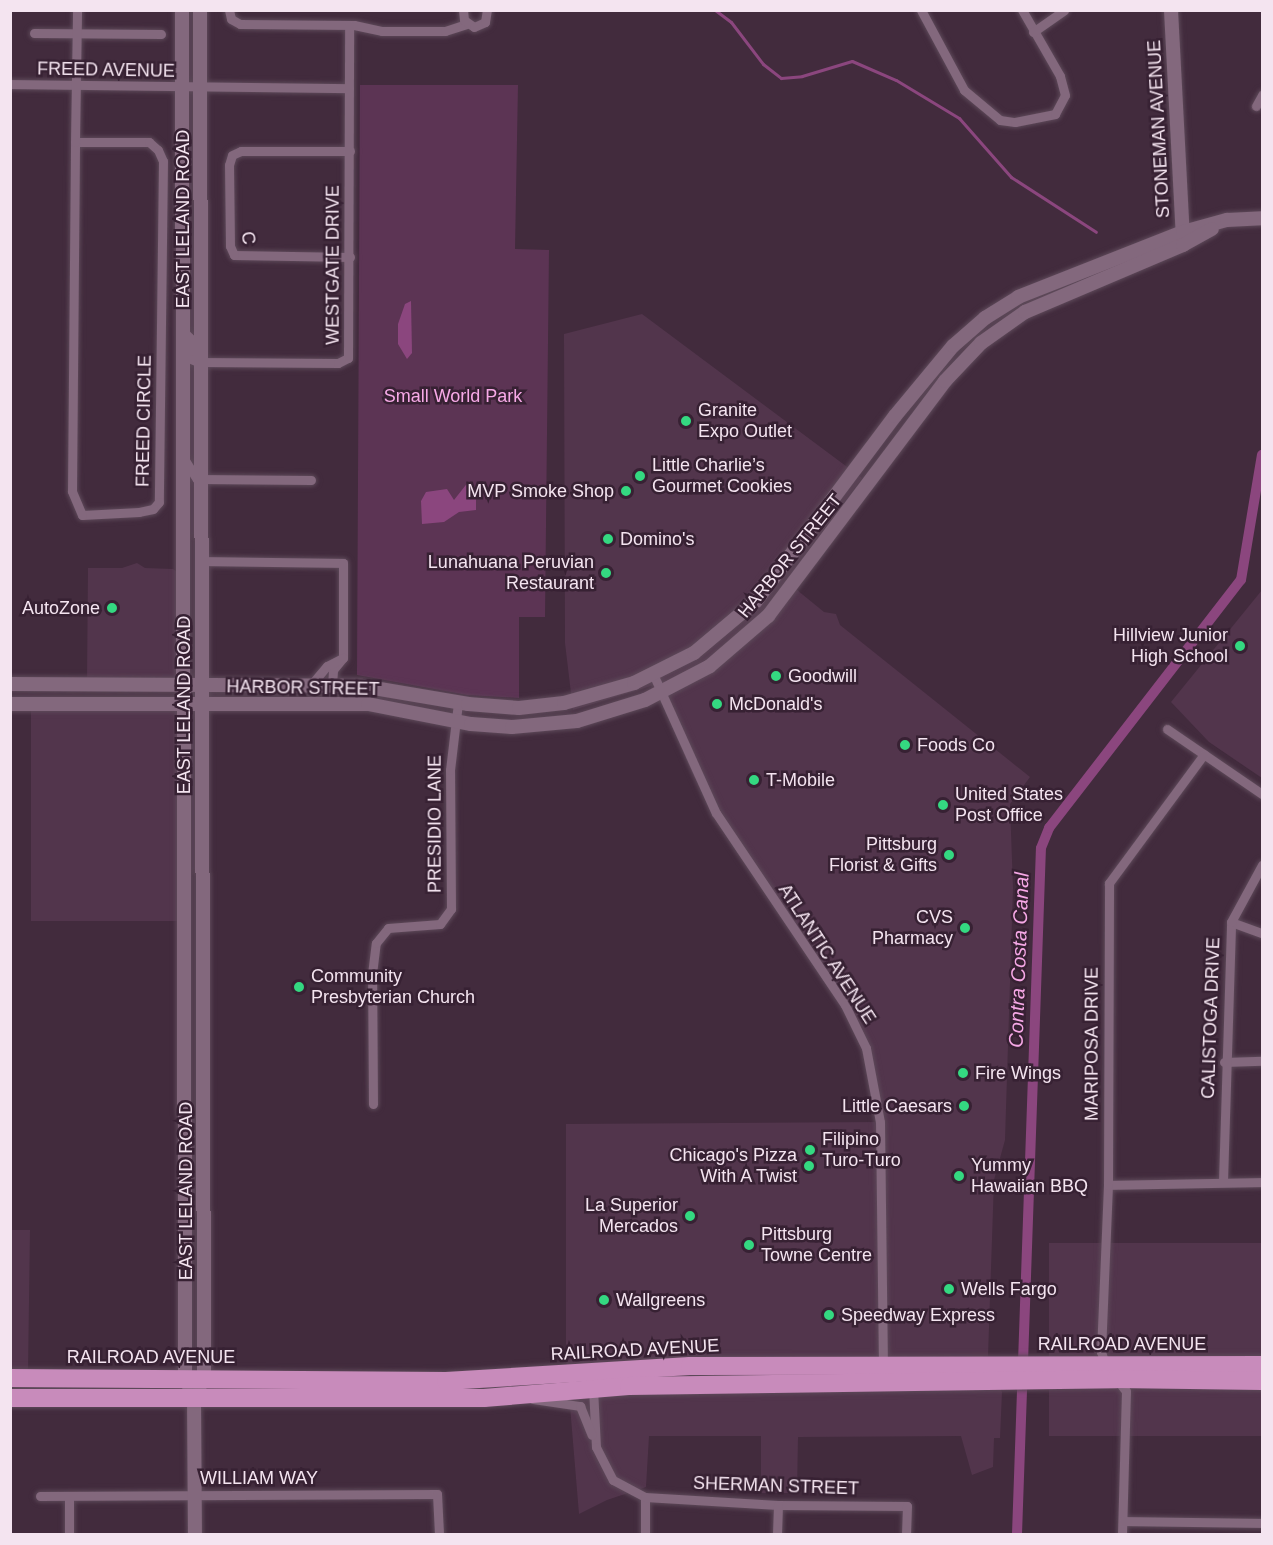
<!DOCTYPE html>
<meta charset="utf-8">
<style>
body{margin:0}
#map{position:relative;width:1273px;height:1545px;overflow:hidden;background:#422b3d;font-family:Arial,sans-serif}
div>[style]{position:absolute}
.built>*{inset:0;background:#52354c;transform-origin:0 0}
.green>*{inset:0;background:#5c3454}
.water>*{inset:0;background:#8b467e}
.stream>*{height:3px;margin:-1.5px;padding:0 1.5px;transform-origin:1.5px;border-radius:1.5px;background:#8b467e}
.canal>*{height:10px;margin:-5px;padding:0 5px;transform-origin:5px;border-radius:5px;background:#8b467e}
.roads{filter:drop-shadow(0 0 2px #5d4959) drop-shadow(0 0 2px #5d4959)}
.street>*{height:9px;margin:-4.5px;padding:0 4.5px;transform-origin:4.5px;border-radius:4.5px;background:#83687d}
.secondary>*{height:14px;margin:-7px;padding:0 7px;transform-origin:7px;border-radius:7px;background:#83687d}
.highway>*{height:18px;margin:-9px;padding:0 9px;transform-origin:9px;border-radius:9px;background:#c88bbb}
.dots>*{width:16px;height:16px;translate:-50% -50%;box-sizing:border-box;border:3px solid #372133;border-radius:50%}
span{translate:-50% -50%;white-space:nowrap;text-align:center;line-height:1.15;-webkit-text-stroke:5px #372133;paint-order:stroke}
.street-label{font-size:18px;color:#f4e4f0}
.park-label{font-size:18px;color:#f7a9e7}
.poi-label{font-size:18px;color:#f4e4f0}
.left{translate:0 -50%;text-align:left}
.right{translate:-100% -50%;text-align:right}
.water-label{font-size:20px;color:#f6a8e6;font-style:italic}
.frame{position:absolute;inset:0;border:12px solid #f4e4f0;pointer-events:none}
</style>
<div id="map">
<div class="built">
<i style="clip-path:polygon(642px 314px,862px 478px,786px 581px,824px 612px,836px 614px,840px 625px,1030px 777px,1010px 804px,1013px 888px,1005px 1140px,994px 1180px,988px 1357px,1002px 1392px,1000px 1438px,994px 1438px,993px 1467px,972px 1475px,961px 1436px,798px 1437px,797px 1493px,761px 1493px,761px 1436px,649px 1436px,646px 1487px,607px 1500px,579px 1514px,566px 1358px,566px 1124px,882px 1122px,878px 1085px,847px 1004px,731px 840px,693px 775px,654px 685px,573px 710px,565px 643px,564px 334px)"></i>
<i style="clip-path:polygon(137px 563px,145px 568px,173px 569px,179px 573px,179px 680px,87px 679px,88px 568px,122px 568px)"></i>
<i style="clip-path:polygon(1262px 590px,1262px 778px,1209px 742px,1171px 702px)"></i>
<i style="left:31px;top:709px;width:147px;height:212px"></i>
<i style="clip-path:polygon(10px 1230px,30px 1230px,28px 1373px,11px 1407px,11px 1534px)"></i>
<i style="left:1049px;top:1243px;width:213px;height:193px"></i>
</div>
<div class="green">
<i style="clip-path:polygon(360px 85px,518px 85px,515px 249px,549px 250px,545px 617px,519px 617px,519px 698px,467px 695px,357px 675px)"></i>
</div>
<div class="water">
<i style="clip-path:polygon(411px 301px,412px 353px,407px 359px,398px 344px,398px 324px,405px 304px)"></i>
<i style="clip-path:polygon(469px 481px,476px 488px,476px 510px,459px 512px,444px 522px,422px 524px,421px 501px,426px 492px,447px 489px,454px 500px)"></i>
</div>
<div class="stream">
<i style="left:715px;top:10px;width:20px;rotate:37deg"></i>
<i style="left:731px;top:22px;width:53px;rotate:52.7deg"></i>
<i style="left:763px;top:64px;width:23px;rotate:38deg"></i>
<i style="left:781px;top:78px;width:21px;rotate:-5deg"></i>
<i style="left:802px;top:76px;width:52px;rotate:-16.7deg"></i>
<i style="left:852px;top:61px;width:48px;rotate:23.4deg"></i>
<i style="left:896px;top:80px;width:74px;rotate:31.1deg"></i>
<i style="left:959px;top:118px;width:79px;rotate:48.6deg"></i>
<i style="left:1011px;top:177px;width:101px;rotate:32.9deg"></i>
</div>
<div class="canal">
<i style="left:1017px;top:1534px;width:686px;rotate:-88deg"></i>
<i style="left:1041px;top:848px;width:22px;rotate:-68deg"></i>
<i style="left:1049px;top:828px;width:314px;rotate:-52.3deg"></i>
<i style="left:1241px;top:580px;width:127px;rotate:-80.5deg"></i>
</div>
<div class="roads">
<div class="street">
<i style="left:229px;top:10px;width:9px;rotate:77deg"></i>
<i style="left:231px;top:19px;width:10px;rotate:29deg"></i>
<i style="left:240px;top:24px;width:114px;rotate:0.5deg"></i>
<i style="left:354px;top:25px;width:29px;rotate:12deg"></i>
<i style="left:382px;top:31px;width:63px"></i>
<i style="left:445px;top:31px;width:23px;rotate:-18deg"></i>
<i style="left:463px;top:10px;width:10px;rotate:84deg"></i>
<i style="left:464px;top:20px;width:12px;rotate:35deg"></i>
<i style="left:474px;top:27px;width:12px;rotate:-24deg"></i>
<i style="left:485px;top:22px;width:12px;rotate:-81deg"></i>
<i style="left:921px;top:10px;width:91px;rotate:61.7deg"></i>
<i style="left:964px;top:90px;width:47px;rotate:39.8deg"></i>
<i style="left:1000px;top:120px;width:15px;rotate:8deg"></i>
<i style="left:1015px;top:122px;width:41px;rotate:-11.3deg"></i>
<i style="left:1055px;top:114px;width:21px;rotate:-62deg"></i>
<i style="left:1065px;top:95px;width:20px;rotate:-105deg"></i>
<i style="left:1060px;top:76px;width:76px;rotate:-119.9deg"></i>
<i style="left:1033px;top:32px;width:38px;rotate:-35deg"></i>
<i style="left:34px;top:33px;width:127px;rotate:0.5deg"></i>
<i style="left:10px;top:84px;width:339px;rotate:0.7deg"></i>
<i style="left:1256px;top:106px;width:13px;rotate:-61deg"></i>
<i style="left:75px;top:142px;width:74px"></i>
<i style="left:149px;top:142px;width:12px;rotate:42deg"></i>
<i style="left:158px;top:150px;width:12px;rotate:66deg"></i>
<i style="left:163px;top:161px;width:341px;rotate:90.7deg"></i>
<i style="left:159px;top:502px;width:9px;rotate:131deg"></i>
<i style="left:153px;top:509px;width:14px;rotate:168deg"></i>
<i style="left:139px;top:512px;width:57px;rotate:177deg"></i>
<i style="left:82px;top:515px;width:26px;rotate:-113deg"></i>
<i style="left:72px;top:491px;width:349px;rotate:-89.5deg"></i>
<i style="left:75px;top:142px;width:132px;rotate:-89.1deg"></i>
<i style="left:350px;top:257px;width:116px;rotate:-179deg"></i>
<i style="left:234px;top:255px;width:10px;rotate:-114deg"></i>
<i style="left:230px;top:246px;width:81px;rotate:-90.7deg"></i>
<i style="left:229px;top:165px;width:10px;rotate:-73deg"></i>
<i style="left:232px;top:155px;width:10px;rotate:-24deg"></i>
<i style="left:241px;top:151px;width:109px"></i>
<i style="left:184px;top:332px;width:8px;rotate:45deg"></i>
<i style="left:190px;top:338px;width:21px;rotate:87deg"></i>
<i style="left:191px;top:359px;width:8px;rotate:23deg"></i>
<i style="left:198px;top:362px;width:140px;rotate:0.4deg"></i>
<i style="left:338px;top:363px;width:11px;rotate:-27deg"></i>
<i style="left:348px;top:358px;width:333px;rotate:-89.8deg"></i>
<i style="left:183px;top:457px;width:26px;rotate:58deg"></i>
<i style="left:197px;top:479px;width:114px;rotate:0.5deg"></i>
<i style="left:202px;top:561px;width:141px;rotate:0.8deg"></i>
<i style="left:343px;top:563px;width:95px;rotate:90deg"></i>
<i style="left:654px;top:676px;width:150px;rotate:65.7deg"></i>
<i style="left:716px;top:813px;width:231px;rotate:56.1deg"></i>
<i style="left:845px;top:1005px;width:48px;rotate:64deg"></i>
<i style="left:866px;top:1048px;width:75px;rotate:79.3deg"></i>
<i style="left:880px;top:1122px;width:245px;rotate:89.3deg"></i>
<i style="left:332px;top:685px;width:15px;rotate:-86deg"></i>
<i style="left:333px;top:670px;width:13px;rotate:-51deg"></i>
<i style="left:310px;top:686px;width:26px;rotate:-50deg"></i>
<i style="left:327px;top:666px;width:18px;rotate:-27deg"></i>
<i style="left:1167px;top:729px;width:115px;rotate:34.4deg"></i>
<i style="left:1231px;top:922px;width:33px;rotate:20deg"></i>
<i style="left:1224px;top:1062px;width:38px;rotate:-2deg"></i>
<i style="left:373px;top:1104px;width:130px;rotate:-90.4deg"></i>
<i style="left:372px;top:974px;width:31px;rotate:-83deg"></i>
<i style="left:376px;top:943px;width:19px;rotate:-51deg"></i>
<i style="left:388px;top:928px;width:52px;rotate:-4.4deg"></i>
<i style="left:440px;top:924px;width:19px;rotate:-54deg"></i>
<i style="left:451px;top:909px;width:139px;rotate:-90.4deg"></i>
<i style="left:450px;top:770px;width:67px;rotate:-83.2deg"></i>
<i style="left:1223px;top:1181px;width:259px;rotate:-88.2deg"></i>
<i style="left:1231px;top:922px;width:65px;rotate:-61.5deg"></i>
<i style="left:1108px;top:1185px;width:154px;rotate:-1.1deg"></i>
<i style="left:1106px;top:1367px;width:16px;rotate:-108deg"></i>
<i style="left:1101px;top:1352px;width:167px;rotate:-87.6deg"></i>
<i style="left:1108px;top:1185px;width:302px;rotate:-89.8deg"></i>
<i style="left:1109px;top:883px;width:160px;rotate:-53.6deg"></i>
<i style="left:1117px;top:1380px;width:14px;rotate:51deg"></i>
<i style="left:1126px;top:1391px;width:143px;rotate:91.6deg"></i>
<i style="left:593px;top:1388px;width:59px;rotate:87.1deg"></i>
<i style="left:596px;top:1447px;width:37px;rotate:63deg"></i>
<i style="left:613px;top:1480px;width:36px;rotate:28deg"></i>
<i style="left:645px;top:1497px;width:37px;rotate:90deg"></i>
<i style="left:533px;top:1399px;width:48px;rotate:8.5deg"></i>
<i style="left:580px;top:1406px;width:31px;rotate:68deg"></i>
<i style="left:40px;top:1496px;width:397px;rotate:-0.3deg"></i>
<i style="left:437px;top:1494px;width:40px;rotate:87.1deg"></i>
<i style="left:69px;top:1496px;width:38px;rotate:90deg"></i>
<i style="left:645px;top:1497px;width:133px;rotate:3.4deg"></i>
<i style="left:778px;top:1505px;width:129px;rotate:0.4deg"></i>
<i style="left:907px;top:1506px;width:28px;rotate:92deg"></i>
<i style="left:1123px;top:1521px;width:139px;rotate:0.8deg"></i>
<i style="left:777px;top:1534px;width:29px;rotate:-88deg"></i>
</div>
<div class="secondary">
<i style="left:182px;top:10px;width:1367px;rotate:89.87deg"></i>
<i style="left:185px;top:1377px;width:23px;rotate:67deg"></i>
<i style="left:194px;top:1398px;width:136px;rotate:89.6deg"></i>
<i style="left:1171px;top:10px;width:230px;rotate:87deg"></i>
<i style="left:10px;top:684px;width:352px;rotate:0.3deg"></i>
<i style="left:362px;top:686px;width:108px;rotate:9.6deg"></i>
<i style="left:468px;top:704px;width:51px;rotate:4.5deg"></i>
<i style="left:519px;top:708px;width:45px;rotate:-6.3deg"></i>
<i style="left:564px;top:703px;width:73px;rotate:-15.9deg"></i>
<i style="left:634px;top:683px;width:67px;rotate:-26.6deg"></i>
<i style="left:694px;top:653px;width:81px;rotate:-40deg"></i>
<i style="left:756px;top:601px;width:231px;rotate:-53.1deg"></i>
<i style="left:895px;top:416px;width:91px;rotate:-50.4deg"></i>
<i style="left:953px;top:346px;width:43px;rotate:-41.2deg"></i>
<i style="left:985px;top:318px;width:39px;rotate:-32deg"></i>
<i style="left:1018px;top:297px;width:177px;rotate:-21.5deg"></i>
<i style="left:1183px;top:232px;width:46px;rotate:-15.3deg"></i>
<i style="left:1227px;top:220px;width:35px;rotate:-3deg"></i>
<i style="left:10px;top:704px;width:358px"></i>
<i style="left:368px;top:704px;width:105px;rotate:11deg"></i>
<i style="left:471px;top:724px;width:41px;rotate:4.2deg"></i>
<i style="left:512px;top:727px;width:65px;rotate:-5.3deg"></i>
<i style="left:577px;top:721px;width:71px;rotate:-17.2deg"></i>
<i style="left:645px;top:700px;width:73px;rotate:-27.6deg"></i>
<i style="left:710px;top:666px;width:77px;rotate:-40.8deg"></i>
<i style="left:768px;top:616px;width:294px;rotate:-53deg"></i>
<i style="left:945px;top:381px;width:52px;rotate:-46.5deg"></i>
<i style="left:981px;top:343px;width:54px;rotate:-35.2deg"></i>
<i style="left:1025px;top:312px;width:172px;rotate:-23deg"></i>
<i style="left:1183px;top:245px;width:33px;rotate:-29deg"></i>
<i style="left:199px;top:1388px;width:12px;rotate:-66deg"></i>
<i style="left:204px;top:1377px;width:1367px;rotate:-90.17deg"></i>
</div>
<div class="highway">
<i style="left:10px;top:1378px;width:436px;rotate:0.4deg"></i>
<i style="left:446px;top:1381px;width:244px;rotate:-3.5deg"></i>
<i style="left:690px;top:1366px;width:572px;rotate:-0.1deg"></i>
<i style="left:10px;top:1398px;width:474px"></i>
<i style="left:484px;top:1398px;width:145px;rotate:-4.7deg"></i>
<i style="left:629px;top:1386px;width:487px;rotate:-0.8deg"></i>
<i style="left:1116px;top:1379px;width:146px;rotate:0.8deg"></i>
</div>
</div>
<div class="dots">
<i style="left:686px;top:421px;background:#34d881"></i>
<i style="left:640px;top:476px;background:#34d881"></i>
<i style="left:626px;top:491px;background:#34d881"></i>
<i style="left:608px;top:539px;background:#34d881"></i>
<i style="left:606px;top:573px;background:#34d881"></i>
<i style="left:112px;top:608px;background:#34d881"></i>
<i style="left:1240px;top:646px;background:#34d881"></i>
<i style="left:776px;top:676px;background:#34d881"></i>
<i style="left:717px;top:704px;background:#34d881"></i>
<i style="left:905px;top:745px;background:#34d881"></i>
<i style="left:754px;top:780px;background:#34d881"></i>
<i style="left:943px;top:805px;background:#34d881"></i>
<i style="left:949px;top:855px;background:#34d881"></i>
<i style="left:965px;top:928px;background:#34d881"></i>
<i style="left:299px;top:987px;background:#34d881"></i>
<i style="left:963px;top:1073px;background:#34d881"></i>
<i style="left:964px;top:1106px;background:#34d881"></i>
<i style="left:810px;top:1150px;background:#34d881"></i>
<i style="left:809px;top:1166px;background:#34d881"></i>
<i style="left:959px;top:1176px;background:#34d881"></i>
<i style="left:690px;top:1216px;background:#34d881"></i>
<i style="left:749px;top:1245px;background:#34d881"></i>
<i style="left:949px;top:1289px;background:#34d881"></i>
<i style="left:604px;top:1300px;background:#34d881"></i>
<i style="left:829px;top:1315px;background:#34d881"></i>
</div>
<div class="street-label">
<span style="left:106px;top:70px;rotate:1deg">FREED AVENUE</span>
<span style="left:1159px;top:129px;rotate:-93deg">STONEMAN AVENUE</span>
<span style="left:183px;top:219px;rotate:-90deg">EAST LELAND ROAD</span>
<span style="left:248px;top:238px;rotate:82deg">C</span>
<span style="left:333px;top:265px;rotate:-90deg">WESTGATE DRIVE</span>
<span style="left:144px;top:421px;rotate:-89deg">FREED CIRCLE</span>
<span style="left:790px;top:556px;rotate:-51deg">HARBOR STREET</span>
<span style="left:303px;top:688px;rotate:1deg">HARBOR STREET</span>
<span style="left:184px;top:705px;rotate:-90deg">EAST LELAND ROAD</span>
<span style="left:435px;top:824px;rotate:-90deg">PRESIDIO LANE</span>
<span style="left:827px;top:954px;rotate:57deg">ATLANTIC AVENUE</span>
<span style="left:1211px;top:1018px;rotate:-88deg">CALISTOGA DRIVE</span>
<span style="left:1092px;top:1044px;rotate:-90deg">MARIPOSA DRIVE</span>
<span style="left:186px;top:1191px;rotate:-90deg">EAST LELAND ROAD</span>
<span style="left:1122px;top:1344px">RAILROAD AVENUE</span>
<span style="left:635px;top:1350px;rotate:-3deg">RAILROAD AVENUE</span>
<span style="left:151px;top:1357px">RAILROAD AVENUE</span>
<span style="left:259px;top:1478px">WILLIAM WAY</span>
<span style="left:776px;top:1486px;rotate:2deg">SHERMAN STREET</span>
</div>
<div class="park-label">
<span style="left:453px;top:396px">Small World Park</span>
</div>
<div class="poi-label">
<span class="left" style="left:698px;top:421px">Granite<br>Expo Outlet</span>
<span class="left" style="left:652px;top:476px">Little Charlie’s<br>Gourmet Cookies</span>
<span class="right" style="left:614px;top:491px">MVP Smoke Shop</span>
<span class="left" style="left:620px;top:539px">Domino's</span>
<span class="right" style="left:594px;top:573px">Lunahuana Peruvian<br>Restaurant</span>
<span class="right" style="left:100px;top:608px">AutoZone</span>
<span class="right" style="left:1228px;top:646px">Hillview Junior<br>High School</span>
<span class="left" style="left:788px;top:676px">Goodwill</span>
<span class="left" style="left:729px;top:704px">McDonald's</span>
<span class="left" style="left:917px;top:745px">Foods Co</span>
<span class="left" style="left:766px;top:780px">T-Mobile</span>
<span class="left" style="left:955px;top:805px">United States<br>Post Office</span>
<span class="right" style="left:937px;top:855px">Pittsburg<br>Florist &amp; Gifts</span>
<span class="right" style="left:953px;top:928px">CVS<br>Pharmacy</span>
<span class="left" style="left:311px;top:987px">Community<br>Presbyterian Church</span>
<span class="left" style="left:975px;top:1073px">Fire Wings</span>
<span class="right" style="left:952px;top:1106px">Little Caesars</span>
<span class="left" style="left:822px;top:1150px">Filipino<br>Turo-Turo</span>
<span class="right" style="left:797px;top:1166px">Chicago's Pizza<br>With A Twist</span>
<span class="left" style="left:971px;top:1176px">Yummy<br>Hawaiian BBQ</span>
<span class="right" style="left:678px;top:1216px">La Superior<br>Mercados</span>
<span class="left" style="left:761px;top:1245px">Pittsburg<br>Towne Centre</span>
<span class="left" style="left:961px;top:1289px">Wells Fargo</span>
<span class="left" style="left:616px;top:1300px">Wallgreens</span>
<span class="left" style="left:841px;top:1315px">Speedway Express</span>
</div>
<div class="water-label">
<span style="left:1019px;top:960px;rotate:-88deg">Contra Costa Canal</span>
</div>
<div class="frame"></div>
</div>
